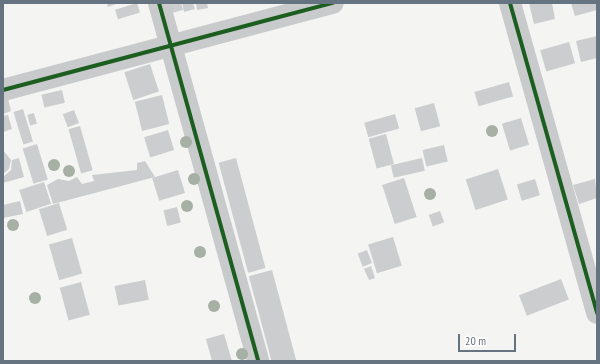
<!DOCTYPE html>
<style>
body{margin:0}
#map{position:relative;width:600px;height:364px;overflow:hidden;background:#f4f4f3;font-family:"PT Sans Narrow",sans-serif}
div>[style]{position:absolute}
.building>*{inset:0;background:#cbcdce;transform-origin:0 0}
.minor>*{height:22px;margin:-11px;padding:0 11px;transform-origin:11px;border-radius:11px;background:#c9cacb}
.cycleway>*{height:4px;margin:-2px;padding:0 2px;transform-origin:2px;border-radius:2px;background:#1b5e20}
.trees>*{width:12px;height:12px;margin:-6px;border-radius:50%;background:#a7b0a5}
span{translate:-50% -50%;white-space:nowrap;text-align:center;line-height:1.15;-webkit-text-stroke:4px #fff;paint-order:stroke}
.frame{position:absolute;inset:0;border:4px solid #667481;pointer-events:none}
.scale{position:absolute;left:458px;top:334px;width:58px;height:18px;box-sizing:border-box;border:2px solid #667481;border-top:0;padding-left:5px;font-size:12px;line-height:14px;white-space:nowrap;color:#667481;-webkit-text-stroke:3px #fff;paint-order:stroke}
</style>
<div id="map">
<div class="building">
<i style="clip-path:polygon(107px 3px,119px 3px,108px 7px)"></i>
<i style="left:137px;top:3px;width:10px;height:23px;rotate:73deg"></i>
<i style="clip-path:polygon(169px 3px,181px 3px,183px 10px,172px 13px)"></i>
<i style="clip-path:polygon(182px 3px,193px 3px,195px 9px,184px 12px)"></i>
<i style="clip-path:polygon(196px 3px,207px 3px,208px 8px,197px 10px)"></i>
<i style="clip-path:polygon(529px 3px,552px 3px,555px 19px,534px 24px)"></i>
<i style="clip-path:polygon(571px 3px,597px 3px,597px 10px,575px 16px)"></i>
<i style="clip-path:polygon(597px 36px,597px 58px,581px 62px,576px 41px)"></i>
<i style="left:569px;top:42px;width:22px;height:30px;rotate:74deg"></i>
<i style="left:150px;top:64px;width:29px;height:27px;rotate:72deg"></i>
<i style="left:509px;top:82px;width:15px;height:36px;rotate:74deg"></i>
<i style="left:62px;top:90px;width:13px;height:21px;rotate:77deg"></i>
<i style="left:162px;top:95px;width:30px;height:28px;rotate:76deg"></i>
<i style="clip-path:polygon(8px 99px,11px 111px,3px 114px,3px 101px)"></i>
<i style="left:434px;top:103px;width:24px;height:20px;rotate:75deg"></i>
<i style="left:23px;top:109px;width:34px;height:10px;rotate:73deg"></i>
<i style="left:74px;top:110px;width:14px;height:12px;rotate:69deg"></i>
<i style="left:34px;top:113px;width:11px;height:7px;rotate:75deg"></i>
<i style="left:395px;top:114px;width:15px;height:32px;rotate:74deg"></i>
<i style="clip-path:polygon(8px 115px,12px 129px,3px 132px,3px 116px)"></i>
<i style="left:521px;top:118px;width:28px;height:20px;rotate:73deg"></i>
<i style="left:80px;top:126px;width:46px;height:12px;rotate:74deg"></i>
<i style="left:168px;top:130px;width:21px;height:25px;rotate:73deg"></i>
<i style="left:386px;top:134px;width:31px;height:18px;rotate:75deg"></i>
<i style="left:37px;top:144px;width:37px;height:15px;rotate:73deg"></i>
<i style="left:444px;top:145px;width:17px;height:22px;rotate:77deg"></i>
<i style="clip-path:polygon(3px 150px,11px 160px,9px 169px,3px 174px)"></i>
<i style="clip-path:polygon(19px 158px,24px 177px,3px 183px,3px 177px,11px 170px,12px 160px)"></i>
<i style="left:236px;top:158px;width:114px;height:18px;rotate:75deg"></i>
<i style="left:422px;top:158px;width:13px;height:32px;rotate:77deg"></i>
<i style="clip-path:polygon(145px 161px,155px 177px,53px 204px,47px 185px,58px 179px,69px 181px,77px 177px,82px 184px,94px 181px,92px 175px,137px 170px,137px 163px)"></i>
<i style="left:498px;top:169px;width:32px;height:34px;rotate:72deg"></i>
<i style="left:178px;top:170px;width:24px;height:27px;rotate:73deg"></i>
<i style="left:404px;top:178px;width:41px;height:23px;rotate:72deg"></i>
<i style="left:535px;top:179px;width:17px;height:19px;rotate:73deg"></i>
<i style="clip-path:polygon(595px 179px,597px 198px,579px 204px,573px 185px)"></i>
<i style="left:44px;top:182px;width:23px;height:26px;rotate:72deg"></i>
<i style="clip-path:polygon(20px 201px,23px 214px,3px 218px,3px 205px)"></i>
<i style="left:59px;top:203px;width:28px;height:21px;rotate:73deg"></i>
<i style="left:177px;top:207px;width:16px;height:14px;rotate:76deg"></i>
<i style="left:440px;top:211px;width:12px;height:12px;rotate:70deg"></i>
<i style="left:393px;top:237px;width:30px;height:26px;rotate:73deg"></i>
<i style="left:72px;top:238px;width:37px;height:24px;rotate:74deg"></i>
<i style="left:367px;top:250px;width:14px;height:10px;rotate:69deg"></i>
<i style="clip-path:polygon(371px 266px,375px 278px,369px 280px,364px 269px)"></i>
<i style="left:272px;top:270px;width:94px;height:24px;rotate:75deg"></i>
<i style="left:561px;top:279px;width:22px;height:45px;rotate:69deg"></i>
<i style="left:145px;top:280px;width:20px;height:31px;rotate:79deg"></i>
<i style="left:81px;top:282px;width:34px;height:22px;rotate:75deg"></i>
<i style="clip-path:polygon(224px 334px,232px 361px,212px 361px,206px 339px)"></i>
</div>
<div class="minor">
<i style="left:159px;top:3px;width:371px;rotate:74.5deg"></i>
<i style="left:510px;top:3px;width:322px;rotate:74.3deg"></i>
<i style="left:3px;top:90px;width:341px;rotate:-14.8deg"></i>
</div>
<div class="cycleway">
<i style="left:159px;top:3px;width:371px;rotate:74.5deg"></i>
<i style="left:510px;top:3px;width:322px;rotate:74.3deg"></i>
<i style="left:3px;top:90px;width:341px;rotate:-14.8deg"></i>
</div>
<div class="trees">
<i style="left:492px;top:131px"></i>
<i style="left:186px;top:142px"></i>
<i style="left:54px;top:165px"></i>
<i style="left:69px;top:171px"></i>
<i style="left:194px;top:179px"></i>
<i style="left:430px;top:194px"></i>
<i style="left:187px;top:206px"></i>
<i style="left:13px;top:225px"></i>
<i style="left:200px;top:252px"></i>
<i style="left:35px;top:298px"></i>
<i style="left:214px;top:306px"></i>
<i style="left:242px;top:354px"></i>
</div>
<div class="frame"></div>
<div class="scale">20 m</div>
</div>
